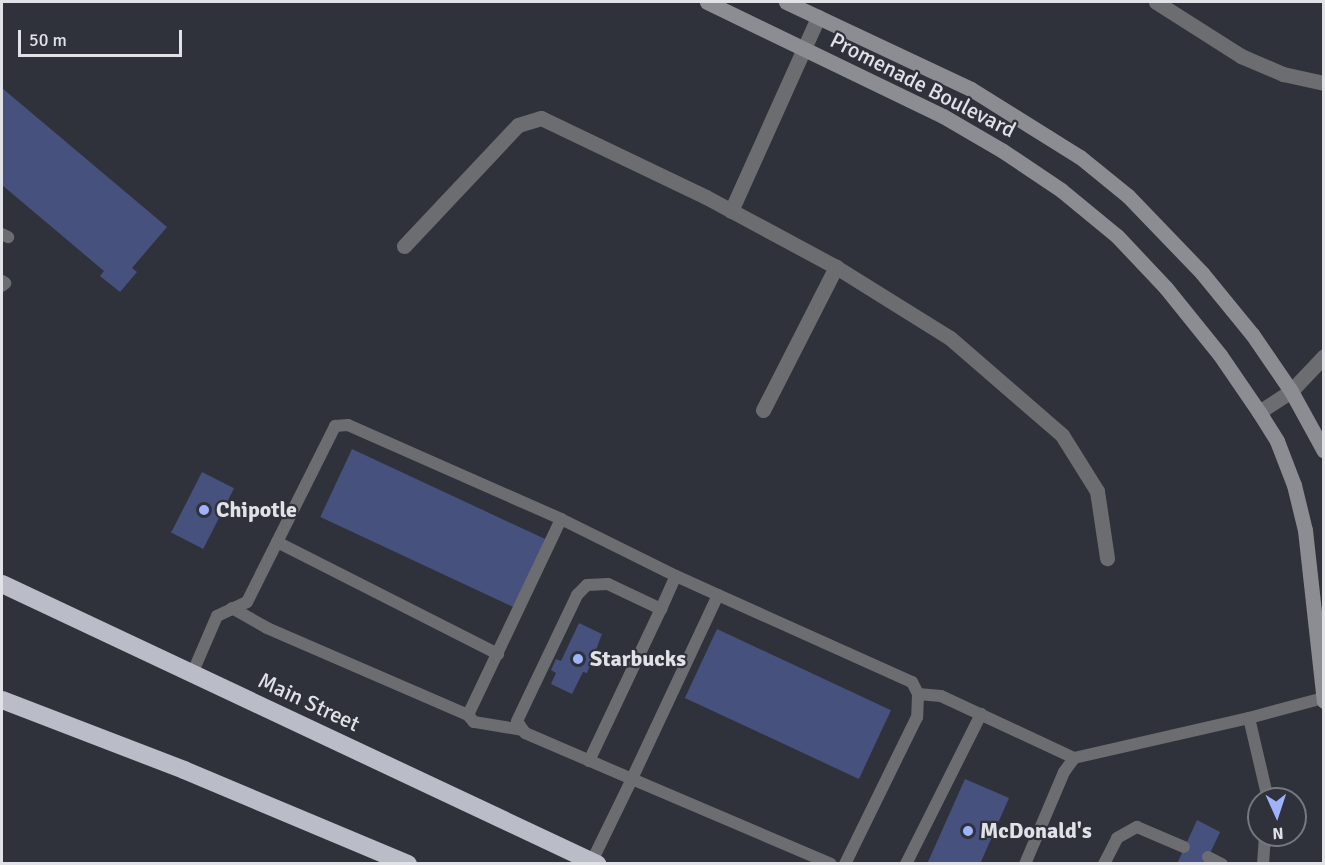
<!DOCTYPE html>
<style>
body{margin:0}
#map{position:relative;width:1325px;height:865px;overflow:hidden;background:#2f323a;font-family:Signika,sans-serif}
div>[style]{position:absolute}
.building>*{inset:0;background:#46517d;transform-origin:0 0}
.lane>*{height:12px;margin:-6px;padding:0 6px;transform-origin:6px;border-radius:6px;background:#6b6d71}
.street>*{height:15px;margin:-7.5px;padding:0 7.5px;transform-origin:7.5px;border-radius:7.5px;background:#6b6d71}
.secondary>*{height:15px;margin:-7.5px;padding:0 7.5px;transform-origin:7.5px;border-radius:7.5px;background:#8b8d93}
.highway>*{height:18px;margin:-9px;padding:0 9px;transform-origin:9px;border-radius:9px;background:#babdc7}
.dots>*{width:16px;height:16px;translate:-50% -50%;box-sizing:border-box;border:3px solid #2f323a;border-radius:50%}
span{translate:-50% -50%;white-space:nowrap;text-align:center;line-height:1.15;-webkit-text-stroke:4.5px #2f323a;paint-order:stroke}
.street-label{font-size:22px;color:#e0e2e7}
.poi-label{font-size:22px;color:#e0e2e7;font-weight:700}
.left{translate:0 -50%;text-align:left}
.frame{position:absolute;inset:0;border:3px solid #e0e2e7;pointer-events:none}
.north{position:absolute;left:1247px;top:787px;width:60px;height:60px;box-sizing:border-box;background:#2f323a;border:2px solid #76787f;border-radius:50%;rotate:177deg;font-size:16px;font-weight:700;line-height:24px;text-align:center;color:#e0e2e7}
.north::after{content:'';display:block;margin:auto;width:21px;height:27px;background:#9fb3fd;clip-path:polygon(50% 0,100% 100%,50% 72%,0 100%)}
.scale{position:absolute;left:18px;top:30px;width:164px;height:27px;box-sizing:border-box;border:3px solid #e0e2e7;border-top:0;padding-left:8px;font-size:18px;line-height:21px;white-space:nowrap;color:#e0e2e7;-webkit-text-stroke:4px #2f323a;paint-order:stroke}
</style>
<div id="map">
<div class="building">
<i style="clip-path:polygon(2px 88px,167px 227px,132px 268px,137px 272px,120px 292px,100px 276px,104px 271px,2px 185px)"></i>
<i style="left:352px;top:449px;width:216px;height:75px;rotate:25deg"></i>
<i style="left:202px;top:472px;width:36px;height:68px;rotate:27deg"></i>
<i style="clip-path:polygon(579px 623px,602px 634px,587px 673px,583px 672px,572px 694px,551px 684px,556px 673px,551px 670px,556px 659px,561px 661px)"></i>
<i style="left:717px;top:629px;width:192px;height:76px;rotate:25deg"></i>
<i style="clip-path:polygon(965px 779px,1009px 798px,980px 864px,927px 864px)"></i>
<i style="clip-path:polygon(1197px 820px,1220px 832px,1205px 864px,1177px 864px)"></i>
</div>
<div class="lane">
<i style="left:2px;top:234px;width:7px;rotate:27deg"></i>
<i style="left:2px;top:281px;width:4px;rotate:34deg"></i>
<i style="left:5px;top:283px;width:4px;rotate:135deg"></i>
<i style="left:277px;top:542px;width:248px;rotate:26.9deg"></i>
<i style="left:718px;top:595px;width:203px;rotate:115.1deg"></i>
<i style="left:632px;top:779px;width:116px;rotate:-156.7deg"></i>
<i style="left:525px;top:733px;width:14px;rotate:-124deg"></i>
<i style="left:517px;top:721px;width:140px;rotate:-64.5deg"></i>
<i style="left:577px;top:595px;width:14px;rotate:-45deg"></i>
<i style="left:587px;top:585px;width:21px;rotate:-3deg"></i>
<i style="left:608px;top:584px;width:59px;rotate:25.3deg"></i>
<i style="left:661px;top:609px;width:36px;rotate:-66deg"></i>
<i style="left:676px;top:576px;width:46px;rotate:24.3deg"></i>
<i style="left:718px;top:595px;width:213px;rotate:24.2deg"></i>
<i style="left:912px;top:682px;width:13px;rotate:63deg"></i>
<i style="left:918px;top:694px;width:23px;rotate:92deg"></i>
<i style="left:917px;top:717px;width:164px;rotate:116.1deg"></i>
<i style="left:232px;top:608px;width:40px;rotate:29.7deg"></i>
<i style="left:267px;top:628px;width:219px;rotate:23.4deg"></i>
<i style="left:192px;top:674px;width:63px;rotate:-66.7deg"></i>
<i style="left:217px;top:616px;width:33px;rotate:-25deg"></i>
<i style="left:247px;top:602px;width:197px;rotate:-63.4deg"></i>
<i style="left:335px;top:426px;width:13px;rotate:-4deg"></i>
<i style="left:348px;top:425px;width:233px;rotate:23.8deg"></i>
<i style="left:561px;top:519px;width:128px;rotate:26.4deg"></i>
<i style="left:918px;top:694px;width:23px;rotate:5deg"></i>
<i style="left:941px;top:696px;width:147px;rotate:25deg"></i>
<i style="left:1074px;top:758px;width:180px;rotate:-12.9deg"></i>
<i style="left:523px;top:730px;width:50px;rotate:-170.7deg"></i>
<i style="left:474px;top:722px;width:9px;rotate:-131deg"></i>
<i style="left:468px;top:715px;width:217px;rotate:-64.6deg"></i>
<i style="left:589px;top:761px;width:168px;rotate:-64.7deg"></i>
<i style="left:1268px;top:799px;width:83px;rotate:-103.2deg"></i>
<i style="left:1249px;top:718px;width:77px;rotate:-15.1deg"></i>
<i style="left:1208px;top:857px;width:16px;rotate:27deg"></i>
<i style="left:592px;top:861px;width:91px;rotate:-64deg"></i>
<i style="left:632px;top:779px;width:216px;rotate:23.1deg"></i>
<i style="left:906px;top:864px;width:168px;rotate:-63.4deg"></i>
<i style="left:1025px;top:864px;width:100px;rotate:-67deg"></i>
<i style="left:1064px;top:772px;width:17px;rotate:-54deg"></i>
<i style="left:1104px;top:864px;width:29px;rotate:-63deg"></i>
<i style="left:1117px;top:838px;width:23px;rotate:-29deg"></i>
<i style="left:1137px;top:827px;width:51px;rotate:23.1deg"></i>
<i style="left:1263px;top:864px;width:29px;rotate:-86deg"></i>
</div>
<div class="street">
<i style="left:1156px;top:2px;width:101px;rotate:32.4deg"></i>
<i style="left:1241px;top:56px;width:46px;rotate:23.2deg"></i>
<i style="left:1283px;top:74px;width:42px;rotate:12.4deg"></i>
<i style="left:731px;top:211px;width:213px;rotate:-65.8deg"></i>
<i style="left:404px;top:246px;width:166px;rotate:-46.7deg"></i>
<i style="left:518px;top:125px;width:24px;rotate:-17deg"></i>
<i style="left:541px;top:118px;width:183px;rotate:25.6deg"></i>
<i style="left:706px;top:197px;width:148px;rotate:28.3deg"></i>
<i style="left:836px;top:267px;width:134px;rotate:31.9deg"></i>
<i style="left:950px;top:338px;width:148px;rotate:40.9deg"></i>
<i style="left:1062px;top:435px;width:66px;rotate:58deg"></i>
<i style="left:1097px;top:491px;width:68px;rotate:81.5deg"></i>
<i style="left:763px;top:410px;width:161px;rotate:-63deg"></i>
<i style="left:1259px;top:412px;width:38px;rotate:-33deg"></i>
<i style="left:1291px;top:391px;width:48px;rotate:-46.7deg"></i>
</div>
<div class="secondary">
<i style="left:707px;top:2px;width:262px;rotate:25.8deg"></i>
<i style="left:943px;top:116px;width:69px;rotate:30.3deg"></i>
<i style="left:1003px;top:151px;width:70px;rotate:33.9deg"></i>
<i style="left:1061px;top:190px;width:72px;rotate:39.4deg"></i>
<i style="left:1117px;top:236px;width:71px;rotate:46.7deg"></i>
<i style="left:1166px;top:288px;width:86px;rotate:51.1deg"></i>
<i style="left:1220px;top:355px;width:69px;rotate:55.6deg"></i>
<i style="left:1259px;top:412px;width:34px;rotate:58deg"></i>
<i style="left:1277px;top:441px;width:47px;rotate:68.9deg"></i>
<i style="left:1294px;top:485px;width:46px;rotate:76.3deg"></i>
<i style="left:1305px;top:530px;width:172px;rotate:83.7deg"></i>
<i style="left:786px;top:2px;width:204px;rotate:25.2deg"></i>
<i style="left:971px;top:89px;width:128px;rotate:32deg"></i>
<i style="left:1080px;top:157px;width:62px;rotate:39.1deg"></i>
<i style="left:1128px;top:196px;width:107px;rotate:46.1deg"></i>
<i style="left:1202px;top:273px;width:79px;rotate:50.7deg"></i>
<i style="left:1252px;top:334px;width:69px;rotate:55.6deg"></i>
<i style="left:1291px;top:391px;width:68px;rotate:61.2deg"></i>
</div>
<div class="highway">
<i style="left:2px;top:584px;width:658px;rotate:25.2deg"></i>
<i style="left:2px;top:700px;width:195px;rotate:21deg"></i>
<i style="left:184px;top:770px;width:243px;rotate:22.8deg"></i>
</div>
<div class="dots">
<i style="left:204px;top:510px;background:#9fb3fd"></i>
<i style="left:578px;top:659px;background:#9fb3fd"></i>
<i style="left:968px;top:831px;background:#9fb3fd"></i>
</div>
<div class="street-label">
<span style="left:923px;top:85px;rotate:27deg">Promenade Boulevard</span>
<span style="left:309px;top:702px;rotate:25deg">Main Street</span>
</div>
<div class="poi-label">
<span class="left" style="left:216px;top:510px">Chipotle</span>
<span class="left" style="left:590px;top:659px">Starbucks</span>
<span class="left" style="left:980px;top:831px">McDonald's</span>
</div>
<div class="frame"></div>
<div class="north">N</div>
<div class="scale">50 m</div>
</div>
